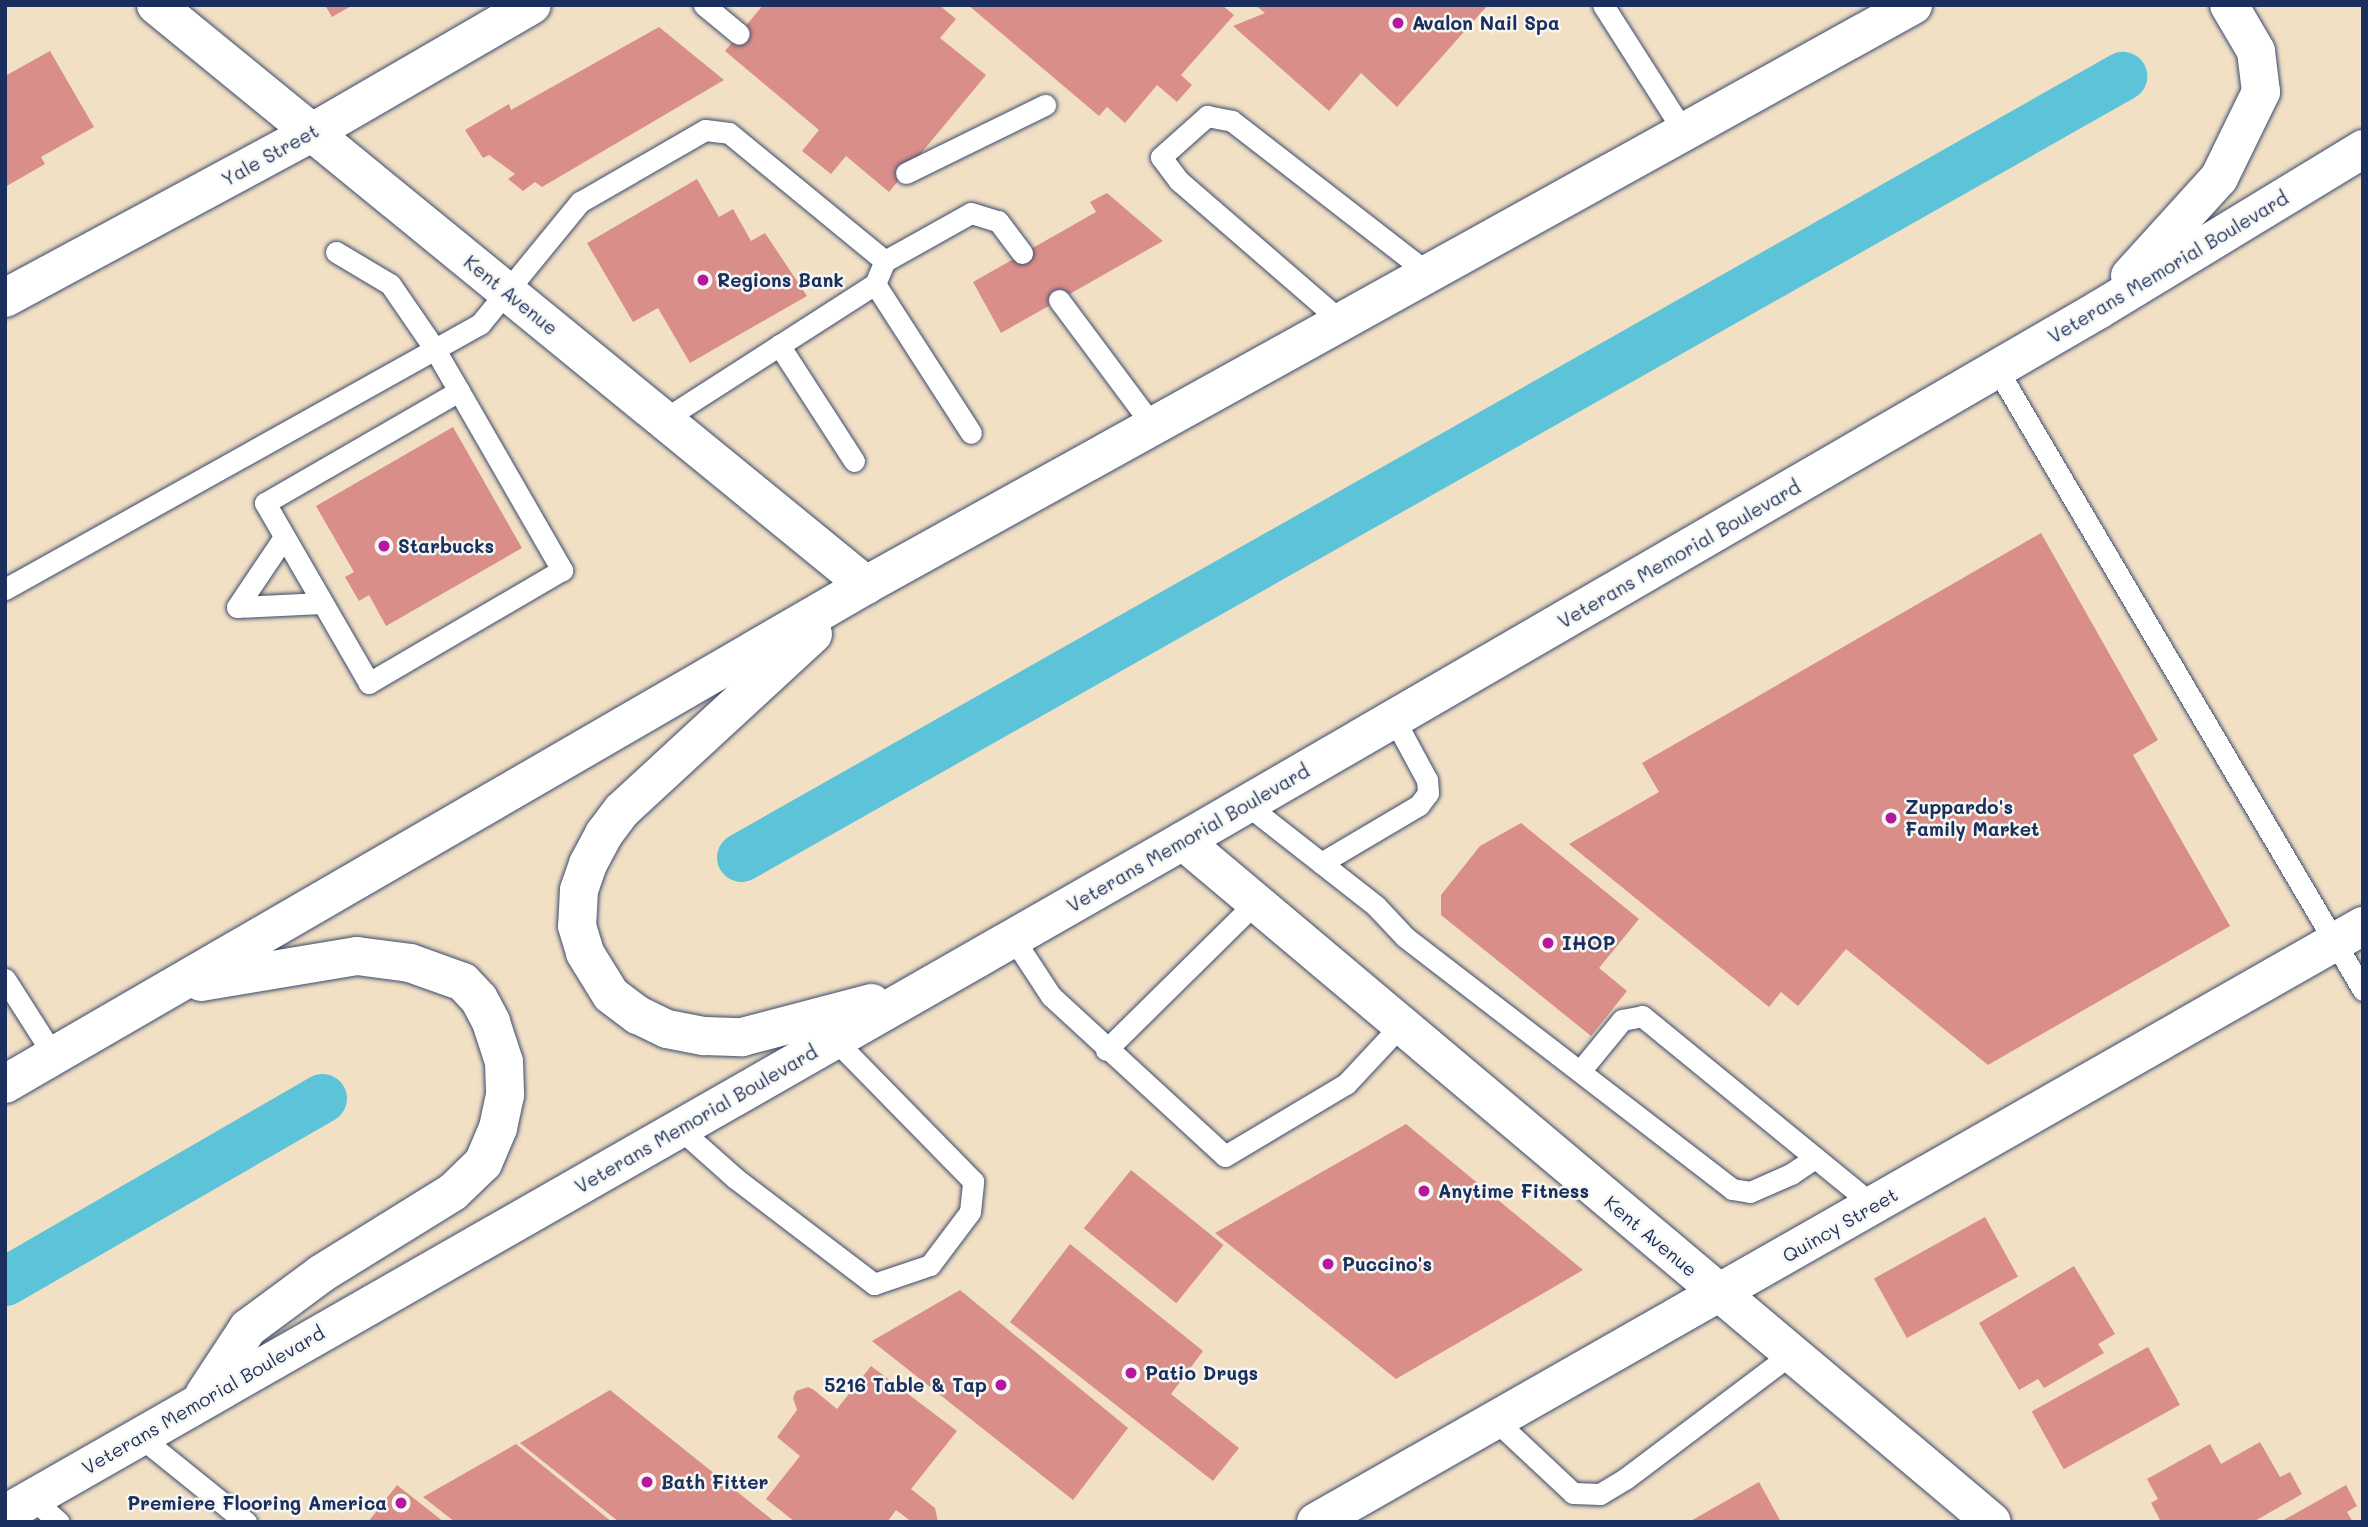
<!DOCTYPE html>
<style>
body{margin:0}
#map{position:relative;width:2368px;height:1527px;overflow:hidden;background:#f2e0c5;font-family:Mali,sans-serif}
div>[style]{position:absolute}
.canal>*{height:49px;margin:-24.5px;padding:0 24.5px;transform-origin:24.5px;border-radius:24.5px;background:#5cc3d9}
.building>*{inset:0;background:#da8e89;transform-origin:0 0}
.roads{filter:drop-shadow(0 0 2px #3b4a6d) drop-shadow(0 0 2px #3b4a6d)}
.service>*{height:21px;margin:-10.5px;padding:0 10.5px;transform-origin:10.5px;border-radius:10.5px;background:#fff}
.minor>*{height:38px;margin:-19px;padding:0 19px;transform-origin:19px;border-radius:19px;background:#fff}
.primary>*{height:38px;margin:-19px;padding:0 19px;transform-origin:19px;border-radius:19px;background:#fff}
.dots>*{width:19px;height:19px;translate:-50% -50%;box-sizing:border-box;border:4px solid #f6f6f2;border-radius:50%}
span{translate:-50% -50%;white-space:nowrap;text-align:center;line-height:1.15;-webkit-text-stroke:5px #f6f6f2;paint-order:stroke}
.poi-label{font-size:19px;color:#1b2f5e;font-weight:700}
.left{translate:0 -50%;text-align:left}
.right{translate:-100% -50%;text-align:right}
.street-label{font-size:19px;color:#1b2f5e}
.frame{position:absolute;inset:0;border:7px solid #1b2f5e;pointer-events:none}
</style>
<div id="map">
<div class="canal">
<i style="left:741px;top:857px;width:1587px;rotate:-29.49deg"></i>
<i style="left:5px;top:1281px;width:366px;rotate:-30deg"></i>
</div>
<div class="building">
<i style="clip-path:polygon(325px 5px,353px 5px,332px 17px)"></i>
<i style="clip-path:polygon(763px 5px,939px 5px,956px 19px,940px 38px,986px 75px,889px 192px,846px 156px,831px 174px,802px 151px,819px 130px,725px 51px)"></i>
<i style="clip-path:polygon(968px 5px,1222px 5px,1234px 15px,1181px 75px,1192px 85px,1177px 102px,1157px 85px,1125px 123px,1107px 107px,1099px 116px)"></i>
<i style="clip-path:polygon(1255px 5px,1488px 5px,1397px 107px,1361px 73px,1329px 111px,1233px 26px,1265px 13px)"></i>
<i style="clip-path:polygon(659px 27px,724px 80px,542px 187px,535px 182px,523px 191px,508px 179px,515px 174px,489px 155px,483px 158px,465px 130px,509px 104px,511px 110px)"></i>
<i style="clip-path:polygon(50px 51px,94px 127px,41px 157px,45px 164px,5px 187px,5px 76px)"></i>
<i style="clip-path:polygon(697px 179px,719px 217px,733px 209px,751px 241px,765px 233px,807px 296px,690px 363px,658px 308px,633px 322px,587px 243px)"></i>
<i style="clip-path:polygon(1107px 193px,1163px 241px,1001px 333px,973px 282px,1096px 212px,1090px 202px)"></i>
<i style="clip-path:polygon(453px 427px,522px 548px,386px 626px,369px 595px,359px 601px,345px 577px,354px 572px,316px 506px)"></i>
<i style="clip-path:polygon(2041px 533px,2158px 740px,2133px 755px,2230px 926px,1988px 1065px,1846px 949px,1798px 1006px,1781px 992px,1769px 1007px,1569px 844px,1659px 792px,1642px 763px)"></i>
<i style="clip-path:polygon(1521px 823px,1639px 919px,1599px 968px,1627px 991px,1591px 1036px,1441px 915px,1441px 895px,1480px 846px)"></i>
<i style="clip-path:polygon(1406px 1124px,1583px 1270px,1396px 1379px,1215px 1233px)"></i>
<i style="left:1131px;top:1170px;width:119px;height:75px;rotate:39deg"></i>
<i style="left:1985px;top:1217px;width:68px;height:127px;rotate:61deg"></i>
<i style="clip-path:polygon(1070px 1244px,1203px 1351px,1171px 1394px,1239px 1448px,1213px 1481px,1010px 1322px)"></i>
<i style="clip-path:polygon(2074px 1266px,2115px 1334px,2098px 1344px,2104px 1353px,2044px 1388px,2038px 1379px,2019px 1390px,1979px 1323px)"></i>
<i style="clip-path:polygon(960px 1290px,1128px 1428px,1073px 1500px,872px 1341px)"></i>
<i style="left:2148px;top:1347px;width:66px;height:133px;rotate:61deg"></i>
<i style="clip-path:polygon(871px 1366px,957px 1431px,911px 1489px,935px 1508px,938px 1522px,912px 1522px,896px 1510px,887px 1522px,795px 1522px,766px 1499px,800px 1456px,777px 1437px,797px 1410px,793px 1398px,796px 1391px,808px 1387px,814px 1390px,837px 1409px)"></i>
<i style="clip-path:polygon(610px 1390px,775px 1522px,619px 1522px,520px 1443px)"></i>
<i style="clip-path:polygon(2260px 1442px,2280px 1477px,2290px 1472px,2302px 1494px,2253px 1522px,2161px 1522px,2151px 1503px,2158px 1499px,2147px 1479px,2210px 1444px,2221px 1464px)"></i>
<i style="clip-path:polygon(516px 1444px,612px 1522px,455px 1522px,423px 1497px)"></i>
<i style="clip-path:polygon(1759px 1482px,1781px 1522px,1689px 1522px)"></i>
<i style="clip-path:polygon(397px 1485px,444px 1522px,368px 1522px)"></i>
<i style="clip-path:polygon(2346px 1485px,2357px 1506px,2347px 1512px,2353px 1522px,2280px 1522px)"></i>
</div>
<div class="roads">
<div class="service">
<i style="left:704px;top:5px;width:45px;rotate:39.6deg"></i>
<i style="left:1603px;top:5px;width:151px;rotate:57.5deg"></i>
<i style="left:906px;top:173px;width:155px;rotate:-26.1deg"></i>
<i style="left:336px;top:252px;width:63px;rotate:30.7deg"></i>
<i style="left:390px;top:284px;width:78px;rotate:55.5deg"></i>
<i style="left:434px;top:348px;width:50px;rotate:59.8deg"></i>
<i style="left:459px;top:391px;width:207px;rotate:60.1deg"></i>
<i style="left:562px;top:570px;width:224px;rotate:149.7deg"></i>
<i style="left:369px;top:683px;width:208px;rotate:-120deg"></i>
<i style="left:265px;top:503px;width:224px;rotate:-30deg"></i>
<i style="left:875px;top:284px;width:177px;rotate:57.2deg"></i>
<i style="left:1059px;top:300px;width:157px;rotate:53.3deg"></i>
<i style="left:1342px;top:322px;width:216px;rotate:-139.1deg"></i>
<i style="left:1179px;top:181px;width:30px;rotate:-127deg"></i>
<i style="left:1161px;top:157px;width:62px;rotate:-41.7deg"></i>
<i style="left:1207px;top:116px;width:25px;rotate:11deg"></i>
<i style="left:1232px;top:121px;width:248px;rotate:37.8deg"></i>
<i style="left:779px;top:345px;width:138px;rotate:57.1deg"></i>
<i style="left:1997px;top:369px;width:721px;rotate:59.49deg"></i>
<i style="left:663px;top:420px;width:252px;rotate:-32.7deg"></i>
<i style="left:875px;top:284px;width:25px;rotate:-67deg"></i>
<i style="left:885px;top:261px;width:98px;rotate:-29.2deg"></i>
<i style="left:971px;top:213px;width:28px;rotate:17deg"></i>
<i style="left:998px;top:221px;width:40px;rotate:53deg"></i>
<i style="left:5px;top:589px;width:544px;rotate:-29.16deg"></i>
<i style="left:480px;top:324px;width:158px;rotate:-50.7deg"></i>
<i style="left:580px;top:202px;width:144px;rotate:-29.9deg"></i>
<i style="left:705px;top:130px;width:24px;rotate:7deg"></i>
<i style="left:729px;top:133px;width:202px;rotate:39.4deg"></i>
<i style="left:237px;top:607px;width:85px;rotate:-2.7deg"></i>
<i style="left:237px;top:607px;width:84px;rotate:-56.1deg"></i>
<i style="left:1246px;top:804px;width:165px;rotate:38.1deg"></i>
<i style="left:1376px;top:906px;width:42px;rotate:46.9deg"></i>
<i style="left:1405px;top:937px;width:413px;rotate:37.6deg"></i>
<i style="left:1732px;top:1189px;width:18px;rotate:9deg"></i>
<i style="left:1750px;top:1192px;width:45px;rotate:-23.7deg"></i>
<i style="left:1791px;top:1174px;width:29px;rotate:-34deg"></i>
<i style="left:1321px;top:863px;width:114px;rotate:-30.6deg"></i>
<i style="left:1419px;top:805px;width:15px;rotate:-53deg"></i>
<i style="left:1428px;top:793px;width:13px;rotate:-94deg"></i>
<i style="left:1427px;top:780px;width:69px;rotate:-118.4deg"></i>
<i style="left:1013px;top:938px;width:69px;rotate:56.8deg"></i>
<i style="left:1051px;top:996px;width:236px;rotate:42.6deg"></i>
<i style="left:1225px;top:1156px;width:141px;rotate:-30.8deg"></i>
<i style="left:1346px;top:1084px;width:82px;rotate:-47deg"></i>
<i style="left:5px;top:979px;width:91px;rotate:57.5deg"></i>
<i style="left:1106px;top:1050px;width:209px;rotate:-44.6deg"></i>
<i style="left:1581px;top:1070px;width:65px;rotate:-50.6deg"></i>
<i style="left:1622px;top:1020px;width:20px;rotate:-11deg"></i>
<i style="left:1642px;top:1016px;width:298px;rotate:39.3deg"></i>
<i style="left:680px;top:1129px;width:74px;rotate:41.7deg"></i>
<i style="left:735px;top:1178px;width:175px;rotate:37.3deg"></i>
<i style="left:874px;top:1284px;width:59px;rotate:-18.7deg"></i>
<i style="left:930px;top:1265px;width:66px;rotate:-53deg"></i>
<i style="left:970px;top:1212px;width:31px;rotate:-84deg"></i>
<i style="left:973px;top:1181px;width:197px;rotate:-134.4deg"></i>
<i style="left:1495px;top:1420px;width:107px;rotate:43.1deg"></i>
<i style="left:1573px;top:1493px;width:27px;rotate:2deg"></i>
<i style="left:1600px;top:1494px;width:29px;rotate:-31deg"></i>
<i style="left:1625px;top:1479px;width:208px;rotate:-37deg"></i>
<i style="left:138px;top:1435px;width:139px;rotate:38.9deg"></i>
<i style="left:32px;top:1498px;width:36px;rotate:42deg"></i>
</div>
<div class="minor">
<i style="left:156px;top:5px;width:917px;rotate:39.25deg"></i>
<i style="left:5px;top:298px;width:348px;rotate:-28.3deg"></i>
<i style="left:311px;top:133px;width:255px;rotate:-30.1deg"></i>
<i style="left:1183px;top:841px;width:1057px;rotate:40.09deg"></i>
<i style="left:1316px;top:1522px;width:1205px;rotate:-29.65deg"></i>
</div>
<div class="primary">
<i style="left:2130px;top:276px;width:132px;rotate:-47.8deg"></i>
<i style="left:2219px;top:178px;width:96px;rotate:-64deg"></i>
<i style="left:2261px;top:92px;width:41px;rotate:-97deg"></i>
<i style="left:2256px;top:51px;width:53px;rotate:-120.4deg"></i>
<i style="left:813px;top:634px;width:260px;rotate:137.3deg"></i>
<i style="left:622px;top:810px;width:30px;rotate:127deg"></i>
<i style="left:604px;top:834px;width:34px;rotate:118deg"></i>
<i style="left:588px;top:864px;width:28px;rotate:109deg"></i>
<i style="left:579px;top:890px;width:36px;rotate:93deg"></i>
<i style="left:577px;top:926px;width:28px;rotate:73deg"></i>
<i style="left:585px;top:953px;width:49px;rotate:58.2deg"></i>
<i style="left:611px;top:995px;width:34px;rotate:37deg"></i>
<i style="left:638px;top:1015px;width:32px;rotate:26deg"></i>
<i style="left:667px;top:1029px;width:38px;rotate:11deg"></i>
<i style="left:704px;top:1036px;width:38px;rotate:2deg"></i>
<i style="left:742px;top:1037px;width:134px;rotate:-14.7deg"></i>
<i style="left:201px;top:982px;width:158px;rotate:-9.5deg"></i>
<i style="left:357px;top:956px;width:53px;rotate:7.5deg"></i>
<i style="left:410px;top:963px;width:56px;rotate:19.7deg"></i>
<i style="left:463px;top:982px;width:23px;rotate:47deg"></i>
<i style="left:479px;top:999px;width:26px;rotate:62deg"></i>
<i style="left:491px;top:1022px;width:42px;rotate:72deg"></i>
<i style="left:504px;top:1062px;width:33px;rotate:88deg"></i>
<i style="left:505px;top:1095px;width:34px;rotate:102deg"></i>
<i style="left:498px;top:1128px;width:38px;rotate:113deg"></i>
<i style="left:483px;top:1163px;width:42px;rotate:136deg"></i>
<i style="left:453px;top:1192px;width:155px;rotate:148.2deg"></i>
<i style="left:321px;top:1274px;width:91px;rotate:143.5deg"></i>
<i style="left:248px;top:1328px;width:80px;rotate:123.3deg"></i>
<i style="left:5px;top:1084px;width:995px;rotate:-30.09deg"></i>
<i style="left:866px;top:585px;width:1197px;rotate:-28.98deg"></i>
<i style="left:5px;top:1514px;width:1357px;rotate:-29.74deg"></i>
<i style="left:1183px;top:841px;width:1060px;rotate:-30.12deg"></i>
<i style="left:2100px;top:309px;width:308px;rotate:-31.3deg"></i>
</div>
</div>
<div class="dots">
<i style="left:1398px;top:23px;background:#b5179e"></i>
<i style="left:703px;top:280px;background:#b5179e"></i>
<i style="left:384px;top:546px;background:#b5179e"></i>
<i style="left:1891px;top:818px;background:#b5179e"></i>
<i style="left:1548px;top:943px;background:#b5179e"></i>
<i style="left:1424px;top:1191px;background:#b5179e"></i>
<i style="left:1328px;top:1264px;background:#b5179e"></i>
<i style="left:1131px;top:1373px;background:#b5179e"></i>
<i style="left:1001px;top:1385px;background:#b5179e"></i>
<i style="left:647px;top:1482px;background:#b5179e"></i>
<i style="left:401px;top:1503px;background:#b5179e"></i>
</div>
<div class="poi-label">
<span class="left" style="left:1412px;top:23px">Avalon Nail Spa</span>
<span class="left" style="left:717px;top:280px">Regions Bank</span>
<span class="left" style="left:398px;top:546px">Starbucks</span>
<span class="left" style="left:1905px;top:818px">Zuppardo's<br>Family Market</span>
<span class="left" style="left:1562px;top:943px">IHOP</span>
<span class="left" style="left:1438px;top:1191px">Anytime Fitness</span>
<span class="left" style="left:1342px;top:1264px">Puccino's</span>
<span class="left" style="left:1145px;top:1373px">Patio Drugs</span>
<span class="right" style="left:987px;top:1385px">5216 Table &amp; Tap</span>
<span class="left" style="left:661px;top:1482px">Bath Fitter</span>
<span class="right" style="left:387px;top:1503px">Premiere Flooring America</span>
</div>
<div class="street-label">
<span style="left:270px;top:155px;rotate:-29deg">Yale Street</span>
<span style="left:2168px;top:267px;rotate:-31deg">Veterans Memorial Boulevard</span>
<span style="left:511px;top:295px;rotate:39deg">Kent Avenue</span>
<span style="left:1679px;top:554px;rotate:-30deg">Veterans Memorial Boulevard</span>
<span style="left:1188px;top:838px;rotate:-30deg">Veterans Memorial Boulevard</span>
<span style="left:696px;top:1119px;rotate:-30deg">Veterans Memorial Boulevard</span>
<span style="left:1840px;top:1225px;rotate:-30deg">Quincy Street</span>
<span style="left:1651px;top:1236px;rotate:40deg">Kent Avenue</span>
<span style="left:203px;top:1400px;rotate:-30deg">Veterans Memorial Boulevard</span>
</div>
<div class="frame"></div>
</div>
